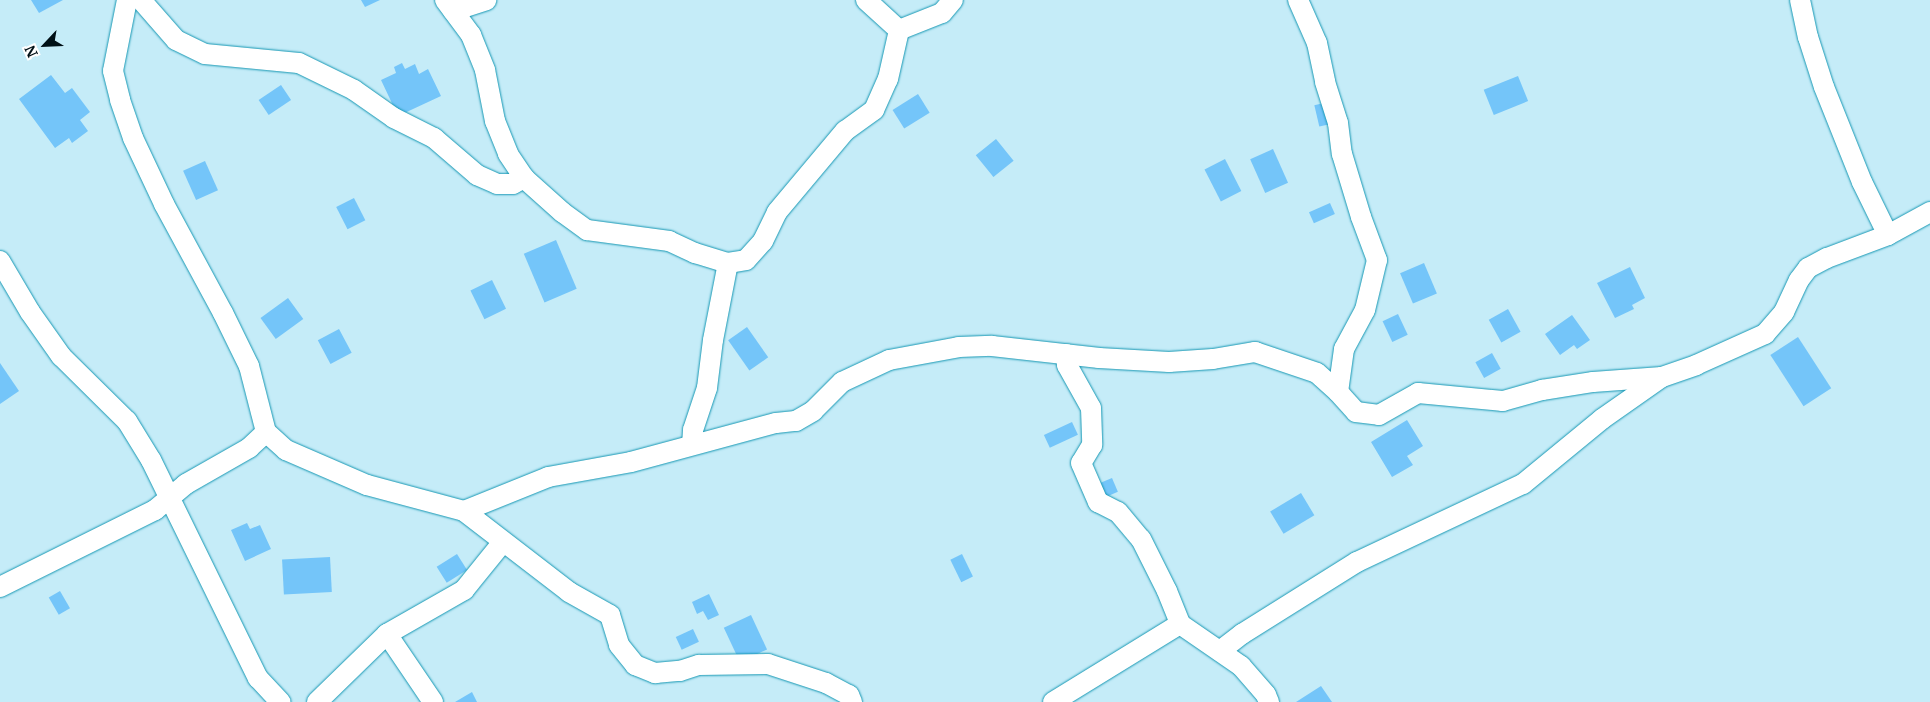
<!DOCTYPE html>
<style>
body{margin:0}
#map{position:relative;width:1930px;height:702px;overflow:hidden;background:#c5ecf8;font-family:Merriweather,serif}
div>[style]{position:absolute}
.building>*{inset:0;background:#74c5f9;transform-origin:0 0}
.roads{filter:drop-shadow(0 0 1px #1597b3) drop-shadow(0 0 1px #1597b3)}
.minor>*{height:20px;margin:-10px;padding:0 10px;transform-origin:10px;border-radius:10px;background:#fff}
span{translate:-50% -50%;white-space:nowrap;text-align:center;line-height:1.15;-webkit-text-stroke:4px #fff;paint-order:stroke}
.north{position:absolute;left:20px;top:20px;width:50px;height:50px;-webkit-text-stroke:4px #fff;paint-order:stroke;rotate:245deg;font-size:14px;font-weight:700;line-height:20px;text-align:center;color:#001016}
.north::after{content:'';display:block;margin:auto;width:18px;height:22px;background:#001016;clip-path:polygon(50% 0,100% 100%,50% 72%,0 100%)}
</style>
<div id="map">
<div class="building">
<i style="clip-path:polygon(31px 0,63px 0,39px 13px)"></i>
<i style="clip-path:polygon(361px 0,380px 0,365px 7px)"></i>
<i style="clip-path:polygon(402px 63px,405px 69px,415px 64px,419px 74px,428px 69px,441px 96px,398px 116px,381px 80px,396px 73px,394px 67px)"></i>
<i style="clip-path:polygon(51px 75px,65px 93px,72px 88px,90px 112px,80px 120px,88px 131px,72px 143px,69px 138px,55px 148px,19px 99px)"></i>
<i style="left:1518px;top:76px;width:27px;height:37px;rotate:68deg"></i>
<i style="left:281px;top:85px;width:18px;height:27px;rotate:56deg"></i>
<i style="left:918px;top:94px;width:22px;height:30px;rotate:58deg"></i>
<i style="left:1328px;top:102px;width:22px;height:14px;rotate:77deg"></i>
<i style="left:996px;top:139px;width:28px;height:26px;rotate:51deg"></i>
<i style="left:1273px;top:149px;width:37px;height:25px;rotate:66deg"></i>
<i style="left:1225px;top:159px;width:36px;height:23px;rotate:63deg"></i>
<i style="left:205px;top:161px;width:32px;height:24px;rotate:66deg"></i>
<i style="left:354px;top:198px;width:25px;height:20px;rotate:63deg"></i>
<i style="left:1330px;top:203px;width:12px;height:23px;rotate:66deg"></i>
<i style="left:556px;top:240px;width:53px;height:35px;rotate:67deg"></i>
<i style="left:1424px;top:263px;width:33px;height:26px;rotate:67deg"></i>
<i style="clip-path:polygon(1630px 267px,1645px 298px,1632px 305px,1634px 309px,1615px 318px,1597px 283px)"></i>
<i style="left:492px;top:280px;width:32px;height:24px;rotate:64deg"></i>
<i style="left:288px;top:298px;width:26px;height:34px;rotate:54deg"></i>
<i style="left:1508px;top:309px;width:26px;height:22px;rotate:61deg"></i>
<i style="left:1398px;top:314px;width:23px;height:17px;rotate:65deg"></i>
<i style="clip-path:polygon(1572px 315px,1590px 340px,1577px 349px,1574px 345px,1560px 355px,1545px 334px)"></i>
<i style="left:747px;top:327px;width:37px;height:23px;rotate:55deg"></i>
<i style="left:339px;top:329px;width:27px;height:24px;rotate:62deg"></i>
<i style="left:1798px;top:337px;width:61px;height:33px;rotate:57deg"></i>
<i style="left:1492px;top:353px;width:18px;height:19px;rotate:61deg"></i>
<i style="clip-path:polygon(0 363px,19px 391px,0 404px)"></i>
<i style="clip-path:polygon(1407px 420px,1423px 446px,1407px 456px,1413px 465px,1392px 477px,1371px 442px)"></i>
<i style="left:1072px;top:422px;width:14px;height:31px;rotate:65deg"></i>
<i style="left:1112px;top:478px;width:15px;height:13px;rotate:67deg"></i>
<i style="left:1301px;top:493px;width:26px;height:36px;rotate:59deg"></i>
<i style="clip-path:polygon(247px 523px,250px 529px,260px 525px,271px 549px,245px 561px,231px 530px)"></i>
<i style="left:457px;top:554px;width:19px;height:24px;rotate:58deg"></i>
<i style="left:962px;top:554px;width:25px;height:13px;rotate:64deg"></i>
<i style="left:330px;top:557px;width:35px;height:48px;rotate:87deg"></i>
<i style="left:60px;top:591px;width:20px;height:13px;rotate:60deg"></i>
<i style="clip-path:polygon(709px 594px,719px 615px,708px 620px,703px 611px,697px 614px,692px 602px)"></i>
<i style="left:751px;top:615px;width:38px;height:30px;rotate:65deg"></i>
<i style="left:693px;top:629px;width:14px;height:19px;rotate:65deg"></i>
<i style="clip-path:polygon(1321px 686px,1332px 702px,1296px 702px)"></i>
<i style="clip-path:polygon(472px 692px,477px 702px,455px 702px)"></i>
</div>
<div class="roads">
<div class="minor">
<i style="left:127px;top:0;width:72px;rotate:101.2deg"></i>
<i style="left:113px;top:71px;width:30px;rotate:76deg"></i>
<i style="left:120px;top:100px;width:40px;rotate:71.1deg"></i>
<i style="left:133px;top:138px;width:73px;rotate:64.8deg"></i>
<i style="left:164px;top:204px;width:124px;rotate:61.6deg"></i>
<i style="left:223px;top:313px;width:59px;rotate:63.9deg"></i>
<i style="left:249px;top:366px;width:68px;rotate:75.6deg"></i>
<i style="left:266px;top:432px;width:27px;rotate:42deg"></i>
<i style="left:286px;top:450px;width:88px;rotate:23.4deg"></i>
<i style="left:367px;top:485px;width:100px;rotate:15deg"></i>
<i style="left:464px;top:511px;width:133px;rotate:37.6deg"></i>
<i style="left:569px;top:592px;width:47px;rotate:29.3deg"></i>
<i style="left:610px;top:615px;width:31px;rotate:73deg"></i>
<i style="left:619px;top:645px;width:26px;rotate:51deg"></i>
<i style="left:635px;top:665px;width:22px;rotate:22deg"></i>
<i style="left:655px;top:673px;width:25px;rotate:-5deg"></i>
<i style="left:680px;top:671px;width:20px;rotate:-18deg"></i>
<i style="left:699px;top:665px;width:69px;rotate:-0.8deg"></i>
<i style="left:768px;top:664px;width:61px;rotate:18.1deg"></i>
<i style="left:826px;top:683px;width:26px;rotate:28deg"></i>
<i style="left:849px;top:695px;width:8px;rotate:67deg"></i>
<i style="left:141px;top:0;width:53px;rotate:48.8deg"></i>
<i style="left:176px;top:40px;width:32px;rotate:26deg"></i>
<i style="left:205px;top:54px;width:94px;rotate:5.5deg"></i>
<i style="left:299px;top:63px;width:61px;rotate:26.1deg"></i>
<i style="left:354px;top:90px;width:49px;rotate:35deg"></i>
<i style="left:394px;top:118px;width:45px;rotate:26.6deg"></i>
<i style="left:434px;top:138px;width:57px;rotate:40.7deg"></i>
<i style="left:477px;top:175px;width:22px;rotate:24deg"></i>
<i style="left:497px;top:184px;width:16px"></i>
<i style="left:513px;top:184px;width:13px;rotate:-29deg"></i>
<i style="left:445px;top:0;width:44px;rotate:53.4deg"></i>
<i style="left:471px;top:35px;width:38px;rotate:68deg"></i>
<i style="left:485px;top:70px;width:52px;rotate:78.9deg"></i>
<i style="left:495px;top:121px;width:35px;rotate:68deg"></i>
<i style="left:508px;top:154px;width:29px;rotate:56deg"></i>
<i style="left:524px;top:178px;width:51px;rotate:41.8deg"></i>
<i style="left:562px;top:212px;width:31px;rotate:36deg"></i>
<i style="left:587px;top:230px;width:83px;rotate:7.6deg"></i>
<i style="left:669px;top:241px;width:29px;rotate:25deg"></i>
<i style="left:695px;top:253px;width:34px;rotate:17deg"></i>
<i style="left:728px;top:263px;width:18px;rotate:-9deg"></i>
<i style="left:746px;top:260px;width:25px;rotate:-48deg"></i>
<i style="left:763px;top:241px;width:32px;rotate:-64deg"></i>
<i style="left:777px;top:212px;width:106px;rotate:-50deg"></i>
<i style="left:845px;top:131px;width:36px;rotate:-36deg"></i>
<i style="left:874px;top:110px;width:34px;rotate:-66deg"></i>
<i style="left:888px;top:79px;width:50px;rotate:-77.3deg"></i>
<i style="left:866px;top:0;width:45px;rotate:42.3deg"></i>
<i style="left:1298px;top:0;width:47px;rotate:66.2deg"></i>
<i style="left:1317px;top:43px;width:40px;rotate:78deg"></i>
<i style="left:1325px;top:82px;width:43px;rotate:72.4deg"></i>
<i style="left:1338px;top:123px;width:31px;rotate:83deg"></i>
<i style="left:1342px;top:154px;width:66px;rotate:73.2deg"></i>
<i style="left:1361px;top:217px;width:46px;rotate:69.6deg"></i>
<i style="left:1377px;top:260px;width:51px;rotate:103.5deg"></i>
<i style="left:1365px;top:310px;width:44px;rotate:118.3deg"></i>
<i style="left:1344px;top:349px;width:43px;rotate:97.9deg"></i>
<i style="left:1800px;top:0;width:38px;rotate:78deg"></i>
<i style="left:1808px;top:37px;width:52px;rotate:72.3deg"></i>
<i style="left:1824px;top:87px;width:102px;rotate:68.2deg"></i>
<i style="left:1862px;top:182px;width:59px;rotate:63.9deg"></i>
<i style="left:453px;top:11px;width:35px;rotate:-18deg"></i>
<i style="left:899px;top:30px;width:46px;rotate:-21.6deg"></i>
<i style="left:942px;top:13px;width:17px;rotate:-50deg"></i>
<i style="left:0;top:261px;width:59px;rotate:59.5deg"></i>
<i style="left:30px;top:312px;width:54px;rotate:54.8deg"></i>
<i style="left:61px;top:356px;width:93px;rotate:44.6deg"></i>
<i style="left:127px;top:421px;width:46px;rotate:58.4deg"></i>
<i style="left:151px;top:460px;width:243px;rotate:63.9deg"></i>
<i style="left:258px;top:678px;width:33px;rotate:47deg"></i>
<i style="left:1066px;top:354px;width:11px;rotate:85deg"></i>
<i style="left:1067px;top:365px;width:49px;rotate:60.8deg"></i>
<i style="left:1091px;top:408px;width:37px;rotate:88deg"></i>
<i style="left:1092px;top:445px;width:21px;rotate:121deg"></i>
<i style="left:1081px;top:463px;width:43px;rotate:66.4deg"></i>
<i style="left:1098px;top:502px;width:22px;rotate:27deg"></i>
<i style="left:1118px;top:512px;width:35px;rotate:50deg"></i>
<i style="left:1141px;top:539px;width:58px;rotate:63.4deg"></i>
<i style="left:1167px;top:591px;width:35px;rotate:68deg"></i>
<i style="left:1180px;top:624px;width:74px;rotate:34.5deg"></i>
<i style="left:1241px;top:666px;width:38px;rotate:49deg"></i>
<i style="left:1266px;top:695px;width:8px;rotate:67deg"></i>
<i style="left:692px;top:445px;width:15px;rotate:-86deg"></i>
<i style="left:693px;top:430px;width:44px;rotate:-71.6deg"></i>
<i style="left:707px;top:388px;width:48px;rotate:-82.9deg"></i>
<i style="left:713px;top:340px;width:78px;rotate:-79deg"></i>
<i style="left:464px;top:511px;width:91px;rotate:-22deg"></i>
<i style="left:548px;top:477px;width:84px;rotate:-10.2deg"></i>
<i style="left:631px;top:462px;width:150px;rotate:-15.1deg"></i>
<i style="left:776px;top:423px;width:20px;rotate:-6deg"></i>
<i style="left:796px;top:421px;width:20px;rotate:-30deg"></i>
<i style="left:813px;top:411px;width:41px;rotate:-45deg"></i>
<i style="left:842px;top:382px;width:52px;rotate:-25.1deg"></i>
<i style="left:889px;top:360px;width:71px;rotate:-10.5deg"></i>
<i style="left:959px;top:347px;width:33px;rotate:-2deg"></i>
<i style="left:992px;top:346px;width:108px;rotate:6.4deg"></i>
<i style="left:1099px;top:358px;width:70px;rotate:3.3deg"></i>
<i style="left:1169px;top:362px;width:44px;rotate:-3.9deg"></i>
<i style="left:1213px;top:359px;width:43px;rotate:-9.5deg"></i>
<i style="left:1255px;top:352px;width:65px;rotate:18.7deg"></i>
<i style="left:1317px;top:373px;width:28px;rotate:42deg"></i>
<i style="left:1338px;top:392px;width:27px;rotate:48deg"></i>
<i style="left:1356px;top:412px;width:23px;rotate:7deg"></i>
<i style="left:1379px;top:415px;width:45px;rotate:-29.4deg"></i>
<i style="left:1418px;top:393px;width:85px;rotate:5.4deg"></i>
<i style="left:1503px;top:401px;width:41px;rotate:-15.8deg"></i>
<i style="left:1542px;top:390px;width:52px;rotate:-8.9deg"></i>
<i style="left:1593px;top:382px;width:69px;rotate:-4.1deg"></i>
<i style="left:0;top:587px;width:173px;rotate:-26.4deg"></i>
<i style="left:155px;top:510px;width:40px;rotate:-40deg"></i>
<i style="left:186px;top:484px;width:73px;rotate:-29.7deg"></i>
<i style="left:249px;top:448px;width:23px;rotate:-43deg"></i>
<i style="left:387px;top:634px;width:82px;rotate:55.9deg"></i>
<i style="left:1220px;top:651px;width:28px;rotate:-38deg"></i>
<i style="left:1242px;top:634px;width:136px;rotate:-32.1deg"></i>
<i style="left:1357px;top:562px;width:183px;rotate:-25.2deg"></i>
<i style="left:1523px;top:484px;width:102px;rotate:-39.4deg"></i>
<i style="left:1602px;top:419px;width:73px;rotate:-35deg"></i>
<i style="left:1662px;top:377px;width:36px;rotate:-19deg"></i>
<i style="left:1696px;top:365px;width:76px;rotate:-24.2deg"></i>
<i style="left:1765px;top:334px;width:29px;rotate:-49deg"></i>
<i style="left:1784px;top:312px;width:35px;rotate:-65deg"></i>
<i style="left:1799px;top:280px;width:15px;rotate:-53deg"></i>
<i style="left:1808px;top:268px;width:21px;rotate:-28deg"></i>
<i style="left:1827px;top:258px;width:65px;rotate:-20.7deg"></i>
<i style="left:1888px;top:235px;width:48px;rotate:-28.7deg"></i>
<i style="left:317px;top:702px;width:98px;rotate:-44.2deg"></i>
<i style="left:387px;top:634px;width:89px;rotate:-29.7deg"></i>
<i style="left:464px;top:590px;width:60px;rotate:-51deg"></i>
<i style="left:1053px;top:702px;width:149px;rotate:-31.6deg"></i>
</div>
</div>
<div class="north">N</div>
</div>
